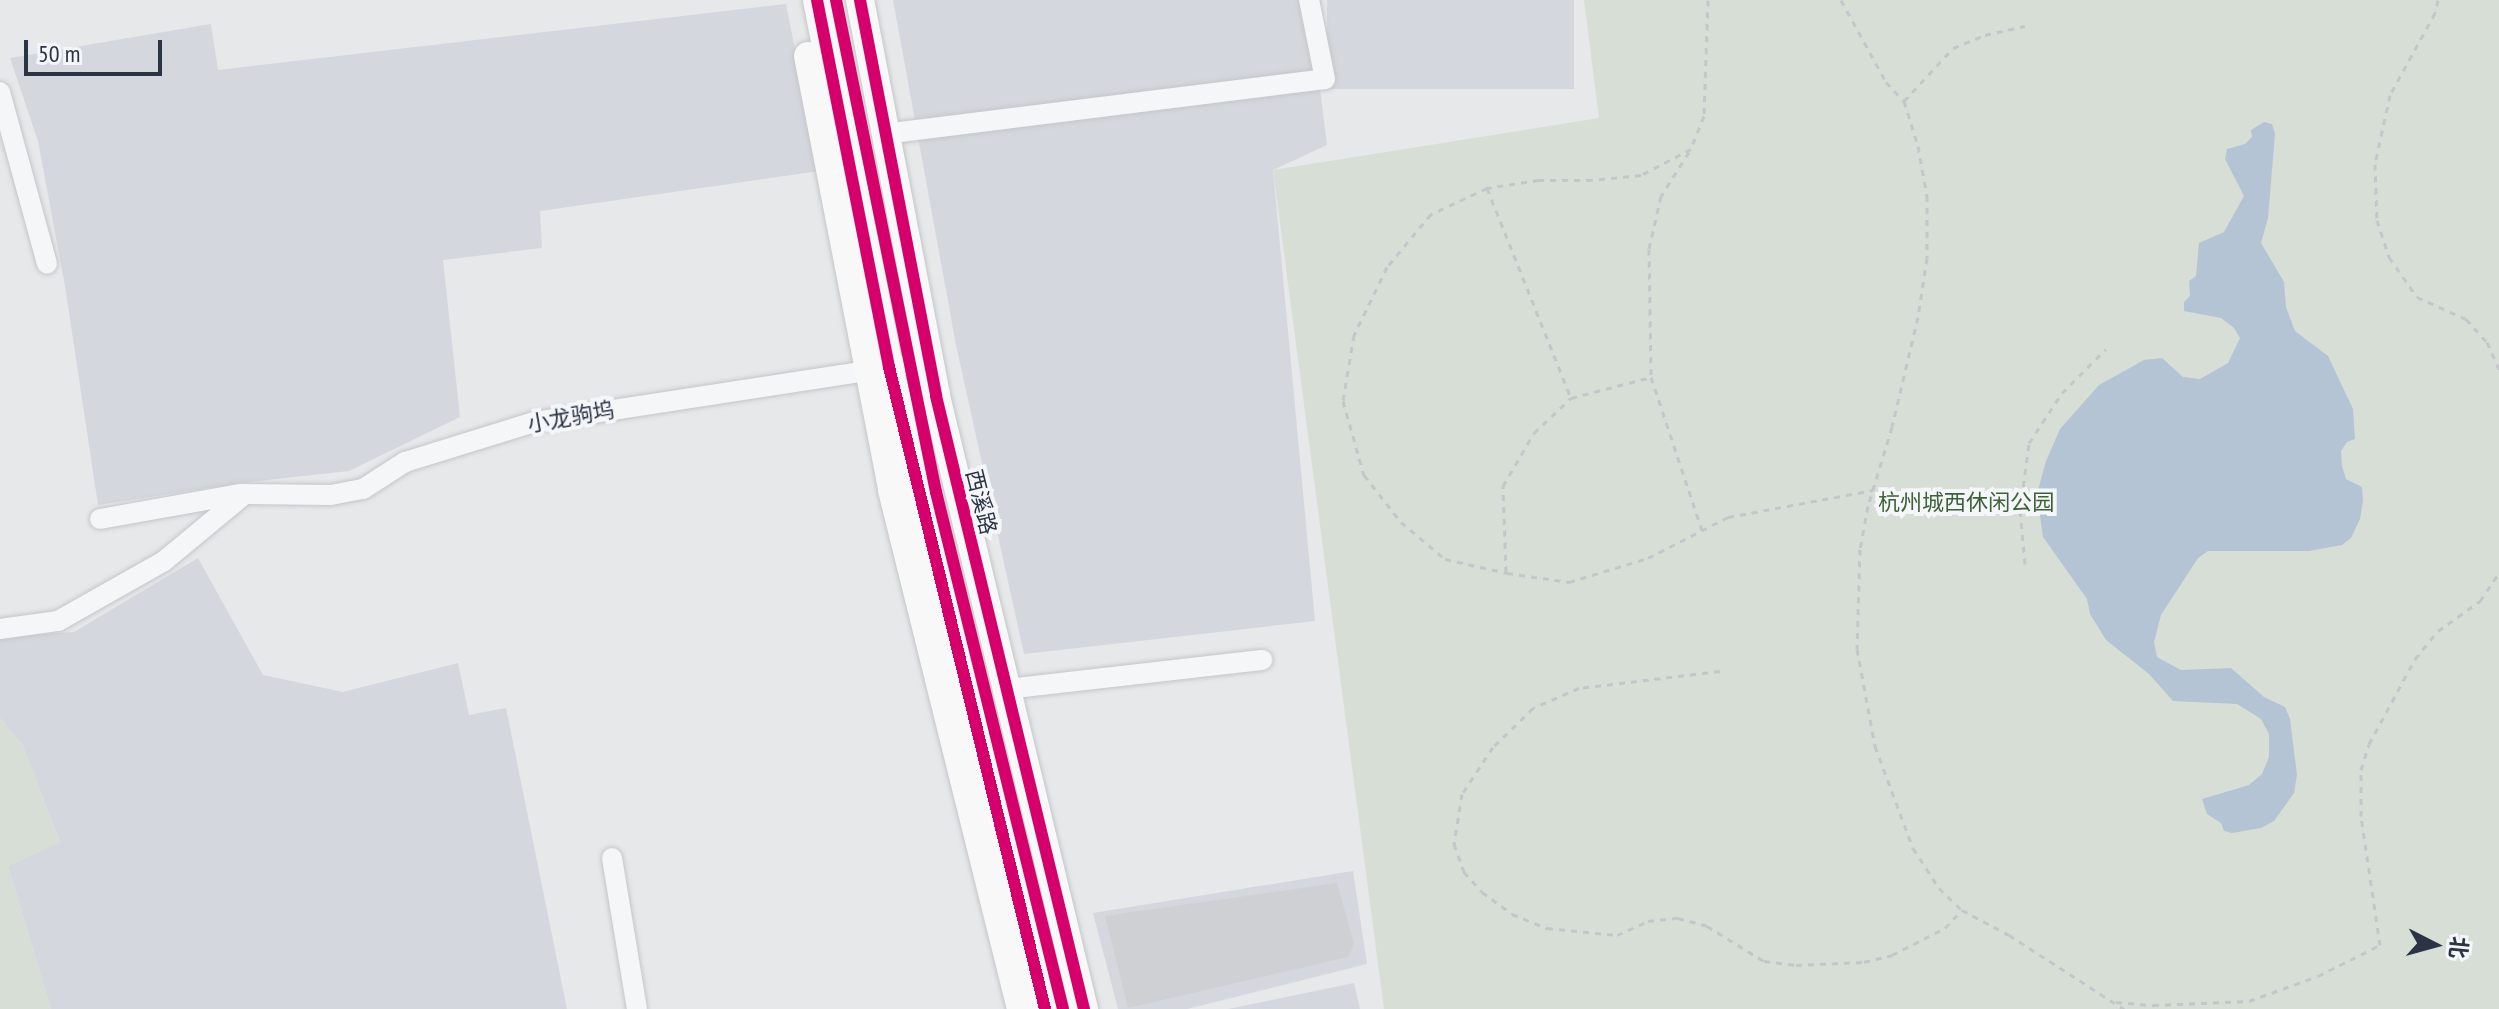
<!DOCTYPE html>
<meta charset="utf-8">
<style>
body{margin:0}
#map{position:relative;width:2499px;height:1009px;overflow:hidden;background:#e6e8ea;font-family:"PT Sans Narrow","Noto Sans SC",sans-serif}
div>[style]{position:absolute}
.built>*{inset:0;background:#d4d7dd;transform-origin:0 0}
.green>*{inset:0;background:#d6ded6}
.water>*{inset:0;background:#b4c4d5}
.building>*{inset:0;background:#ced0d3}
.path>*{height:3px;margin-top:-1.5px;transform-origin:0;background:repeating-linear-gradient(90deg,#c5c6ca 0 6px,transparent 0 12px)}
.roads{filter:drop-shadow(0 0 2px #c4c6c8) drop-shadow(0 0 2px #c4c6c8)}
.street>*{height:20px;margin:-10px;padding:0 10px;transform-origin:10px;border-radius:10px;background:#f5f6f7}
.secondary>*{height:28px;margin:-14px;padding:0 14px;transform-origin:14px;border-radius:14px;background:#f8f8f8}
.cycleway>*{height:12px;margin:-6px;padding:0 6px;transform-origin:6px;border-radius:6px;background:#d6006c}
span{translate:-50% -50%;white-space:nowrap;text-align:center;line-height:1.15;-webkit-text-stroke:8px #f4f6f9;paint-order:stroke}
.street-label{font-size:22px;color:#2b3445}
.park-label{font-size:22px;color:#3f6138}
.north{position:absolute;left:2395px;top:905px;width:80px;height:80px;-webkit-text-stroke:6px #f4f6f9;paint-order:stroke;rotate:96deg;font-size:22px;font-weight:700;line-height:32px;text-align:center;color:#2b3445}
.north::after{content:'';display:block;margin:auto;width:28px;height:36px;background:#2b3445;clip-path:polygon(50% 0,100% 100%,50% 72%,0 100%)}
.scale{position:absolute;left:24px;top:40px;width:138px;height:36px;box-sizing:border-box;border:4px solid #2b3445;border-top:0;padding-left:10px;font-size:24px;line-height:28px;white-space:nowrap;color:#2b3445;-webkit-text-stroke:6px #f4f6f9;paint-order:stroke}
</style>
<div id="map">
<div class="built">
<i style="clip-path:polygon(893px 0,1309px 0,1327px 145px,1273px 170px,1315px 621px,1024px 654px,956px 345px)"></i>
<i style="left:1327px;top:0;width:247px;height:89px"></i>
<i style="clip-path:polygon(786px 4px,819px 171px,540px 211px,542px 248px,443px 260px,460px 417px,349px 471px,241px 483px,98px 505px,65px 286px,38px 141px,10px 58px,211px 24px,218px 70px)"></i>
<i style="clip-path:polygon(198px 558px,263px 675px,343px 692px,458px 663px,469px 715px,506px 708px,567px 1009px,51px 1009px,8px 866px,60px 842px,22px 744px,0 718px,0 637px,74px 632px)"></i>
<i style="clip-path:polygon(1353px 871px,1367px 964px,1187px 1009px,1118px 1009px,1093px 913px)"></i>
<i style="clip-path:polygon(1354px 983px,1360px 1009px,1228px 1009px)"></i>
</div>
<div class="green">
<i style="clip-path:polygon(1584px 0,2499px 0,2499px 1009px,1384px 1009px,1273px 170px,1599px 118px)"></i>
<i style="clip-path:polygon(0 718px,22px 744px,60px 842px,8px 866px,51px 1009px,0 1009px)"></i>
</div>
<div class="water">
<i style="clip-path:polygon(2264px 122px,2272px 124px,2275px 134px,2268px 218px,2261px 243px,2284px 282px,2286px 307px,2295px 331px,2328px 356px,2353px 409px,2355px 439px,2347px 442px,2341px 451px,2342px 466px,2346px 479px,2362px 487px,2363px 501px,2360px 519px,2351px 538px,2342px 545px,2309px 551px,2208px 551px,2198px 558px,2161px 615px,2154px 642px,2157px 657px,2181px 670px,2231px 668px,2264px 697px,2285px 707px,2290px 719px,2297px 775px,2294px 793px,2274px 821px,2261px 828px,2232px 833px,2224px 831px,2221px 823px,2207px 814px,2202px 799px,2249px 785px,2262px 774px,2269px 757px,2269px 734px,2261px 719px,2237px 704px,2173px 701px,2149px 674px,2106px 640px,2090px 614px,2087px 599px,2043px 537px,2037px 494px,2046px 461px,2060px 429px,2099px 385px,2144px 360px,2162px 358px,2183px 377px,2200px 379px,2228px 363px,2240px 338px,2234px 328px,2221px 318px,2184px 311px,2184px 302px,2190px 296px,2189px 281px,2196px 276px,2199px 243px,2224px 232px,2244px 196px,2225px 159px,2227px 149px,2245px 144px,2252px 137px,2251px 130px)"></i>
</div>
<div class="building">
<i style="clip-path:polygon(1337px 883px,1354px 944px,1348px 957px,1128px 1008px,1105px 916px)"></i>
</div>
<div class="path">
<i style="left:1708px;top:0;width:116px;rotate:92deg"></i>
<i style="left:1704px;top:116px;width:35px;rotate:112deg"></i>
<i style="left:1691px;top:149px;width:56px;rotate:152.5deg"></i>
<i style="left:1641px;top:175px;width:49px;rotate:174.2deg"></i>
<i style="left:1592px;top:180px;width:53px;rotate:180deg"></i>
<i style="left:1539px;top:180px;width:53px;rotate:171.3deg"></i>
<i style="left:1487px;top:188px;width:62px;rotate:155.1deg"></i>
<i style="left:1431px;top:214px;width:69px;rotate:129.7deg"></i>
<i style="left:1387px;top:267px;width:76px;rotate:115.9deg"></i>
<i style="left:1354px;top:335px;width:67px;rotate:99.5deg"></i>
<i style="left:1343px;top:401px;width:77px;rotate:74.2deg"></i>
<i style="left:1364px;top:475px;width:60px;rotate:51.8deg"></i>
<i style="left:1401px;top:522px;width:57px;rotate:40.1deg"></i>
<i style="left:1445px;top:559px;width:64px;rotate:12.7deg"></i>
<i style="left:1507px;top:573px;width:63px;rotate:8.3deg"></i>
<i style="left:1569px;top:582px;width:83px;rotate:-16.9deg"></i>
<i style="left:1648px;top:558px;width:90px;rotate:-27.1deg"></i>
<i style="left:1728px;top:517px;width:147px;rotate:-10.5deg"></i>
<i style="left:1841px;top:0;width:94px;rotate:61.2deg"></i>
<i style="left:1886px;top:82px;width:26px;rotate:47deg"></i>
<i style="left:1904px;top:101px;width:47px;rotate:72.7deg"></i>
<i style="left:1918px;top:146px;width:51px;rotate:79.8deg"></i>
<i style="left:1927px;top:196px;width:62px;rotate:90deg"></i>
<i style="left:1927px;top:258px;width:60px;rotate:98.7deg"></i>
<i style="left:1918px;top:317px;width:113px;rotate:103.3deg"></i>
<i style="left:1892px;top:427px;width:83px;rotate:106.9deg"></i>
<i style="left:1868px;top:506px;width:44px;rotate:100.5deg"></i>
<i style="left:1860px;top:549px;width:100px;rotate:91.7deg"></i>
<i style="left:1857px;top:649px;width:99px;rotate:79.5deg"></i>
<i style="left:1875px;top:746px;width:109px;rotate:69.6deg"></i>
<i style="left:1913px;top:848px;width:48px;rotate:57deg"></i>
<i style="left:1939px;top:888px;width:32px;rotate:44deg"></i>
<i style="left:1962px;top:910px;width:53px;rotate:28deg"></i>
<i style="left:2009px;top:935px;width:137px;rotate:32.8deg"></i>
<i style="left:2438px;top:0;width:13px;rotate:103deg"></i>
<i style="left:2435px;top:13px;width:94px;rotate:118.8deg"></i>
<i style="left:2390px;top:95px;width:71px;rotate:102.3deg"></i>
<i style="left:2375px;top:164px;width:56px;rotate:88deg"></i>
<i style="left:2377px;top:220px;width:39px;rotate:72deg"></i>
<i style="left:2389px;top:257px;width:49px;rotate:55deg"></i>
<i style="left:2417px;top:297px;width:54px;rotate:24.2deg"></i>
<i style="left:2466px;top:319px;width:31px;rotate:48deg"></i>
<i style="left:2487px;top:342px;width:30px;rotate:66deg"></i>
<i style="left:1904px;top:101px;width:72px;rotate:-47.2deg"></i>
<i style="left:1953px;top:48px;width:35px;rotate:-22deg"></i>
<i style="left:1985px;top:35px;width:41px;rotate:-12.7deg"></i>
<i style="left:1689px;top:152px;width:52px;rotate:122.5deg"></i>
<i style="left:1661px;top:196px;width:54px;rotate:102.8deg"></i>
<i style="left:1649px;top:249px;width:128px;rotate:89.1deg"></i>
<i style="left:1651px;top:377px;width:161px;rotate:71.6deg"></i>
<i style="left:1487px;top:188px;width:226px;rotate:68.2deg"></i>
<i style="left:2025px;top:564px;width:54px;rotate:-95.3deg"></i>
<i style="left:2020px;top:510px;width:68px;rotate:-82.3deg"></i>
<i style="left:2029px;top:443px;width:60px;rotate:-56.6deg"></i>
<i style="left:2062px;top:393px;width:62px;rotate:-45deg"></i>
<i style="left:1506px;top:572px;width:86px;rotate:-92deg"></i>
<i style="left:1503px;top:486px;width:61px;rotate:-59.7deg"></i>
<i style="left:1534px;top:433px;width:51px;rotate:-43.4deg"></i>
<i style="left:1571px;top:398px;width:83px;rotate:-14.7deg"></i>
<i style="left:1720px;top:671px;width:142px;rotate:173.1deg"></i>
<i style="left:1579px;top:688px;width:50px;rotate:156.5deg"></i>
<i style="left:1533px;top:708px;width:56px;rotate:135.7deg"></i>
<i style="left:1493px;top:747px;width:56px;rotate:123.4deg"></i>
<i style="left:1462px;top:794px;width:51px;rotate:99.1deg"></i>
<i style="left:1454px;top:844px;width:30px;rotate:70deg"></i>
<i style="left:1464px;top:872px;width:27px;rotate:48deg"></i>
<i style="left:1482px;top:892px;width:37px;rotate:36deg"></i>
<i style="left:1512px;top:914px;width:38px;rotate:22deg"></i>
<i style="left:1547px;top:928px;width:70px;rotate:5.7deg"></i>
<i style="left:1617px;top:935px;width:34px;rotate:-24deg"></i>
<i style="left:1648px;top:921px;width:30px;rotate:-6deg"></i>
<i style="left:1678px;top:918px;width:30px;rotate:15deg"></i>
<i style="left:1707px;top:926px;width:67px;rotate:31.6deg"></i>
<i style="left:1764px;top:961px;width:32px;rotate:7deg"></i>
<i style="left:1796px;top:965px;width:68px;rotate:-2.5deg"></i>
<i style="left:1864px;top:962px;width:29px;rotate:-14deg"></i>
<i style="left:1892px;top:955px;width:59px;rotate:-27deg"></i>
<i style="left:1945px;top:928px;width:25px;rotate:-47deg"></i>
<i style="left:2116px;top:1002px;width:37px;rotate:5deg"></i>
<i style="left:2153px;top:1005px;width:96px;rotate:-2.4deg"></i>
<i style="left:2249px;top:1001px;width:73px;rotate:-19.9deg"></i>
<i style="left:2318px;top:976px;width:69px;rotate:-26.6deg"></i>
<i style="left:2380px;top:945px;width:130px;rotate:-98.4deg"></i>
<i style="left:2361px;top:816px;width:46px;rotate:-90deg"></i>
<i style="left:2361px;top:770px;width:27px;rotate:-73deg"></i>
<i style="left:2369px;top:744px;width:97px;rotate:-61.6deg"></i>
<i style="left:2415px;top:659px;width:36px;rotate:-51deg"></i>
<i style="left:2438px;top:631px;width:52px;rotate:-35.5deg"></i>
<i style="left:2480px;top:601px;width:34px;rotate:-56deg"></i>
</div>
<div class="roads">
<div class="street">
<i style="left:0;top:92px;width:178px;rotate:74.7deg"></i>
<i style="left:884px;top:134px;width:444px;rotate:-7.1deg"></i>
<i style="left:1325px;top:79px;width:81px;rotate:-101.4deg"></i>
<i style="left:100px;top:519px;width:143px;rotate:-10.1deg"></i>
<i style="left:0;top:629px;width:59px;rotate:-7.9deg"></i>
<i style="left:58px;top:621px;width:122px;rotate:-29.5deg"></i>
<i style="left:164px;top:561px;width:105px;rotate:-39.6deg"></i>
<i style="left:245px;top:494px;width:86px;rotate:0.7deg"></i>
<i style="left:331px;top:495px;width:33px;rotate:-11deg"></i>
<i style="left:363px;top:489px;width:50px;rotate:-32.7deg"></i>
<i style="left:405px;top:462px;width:135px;rotate:-17.2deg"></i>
<i style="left:534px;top:422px;width:377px;rotate:-8.7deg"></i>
<i style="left:1007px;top:689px;width:257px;rotate:-6.5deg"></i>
<i style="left:612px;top:858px;width:153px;rotate:80.6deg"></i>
</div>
<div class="secondary">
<i style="left:817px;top:0;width:374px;rotate:78.9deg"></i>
<i style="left:889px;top:367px;width:661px;rotate:76.34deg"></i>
<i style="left:860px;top:0;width:403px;rotate:79.1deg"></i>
<i style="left:936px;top:396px;width:631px;rotate:76.43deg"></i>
<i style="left:808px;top:56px;width:442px;rotate:79deg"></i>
<i style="left:892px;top:490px;width:535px;rotate:76.04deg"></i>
</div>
</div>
<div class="cycleway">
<i style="left:817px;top:0;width:374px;rotate:78.9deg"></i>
<i style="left:889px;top:367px;width:661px;rotate:76.34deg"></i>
<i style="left:836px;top:0;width:502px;rotate:78.51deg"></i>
<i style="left:936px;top:492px;width:532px;rotate:76.2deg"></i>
<i style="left:860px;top:0;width:403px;rotate:79.1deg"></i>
<i style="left:936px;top:396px;width:631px;rotate:76.43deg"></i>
</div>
<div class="street-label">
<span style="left:571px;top:417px;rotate:-10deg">小龙驹坞</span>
<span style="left:981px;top:502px;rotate:76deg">西溪路</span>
</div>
<div class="park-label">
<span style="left:1966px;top:503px">杭州城西休闲公园</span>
</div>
<div class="north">北</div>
<div class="scale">50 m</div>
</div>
